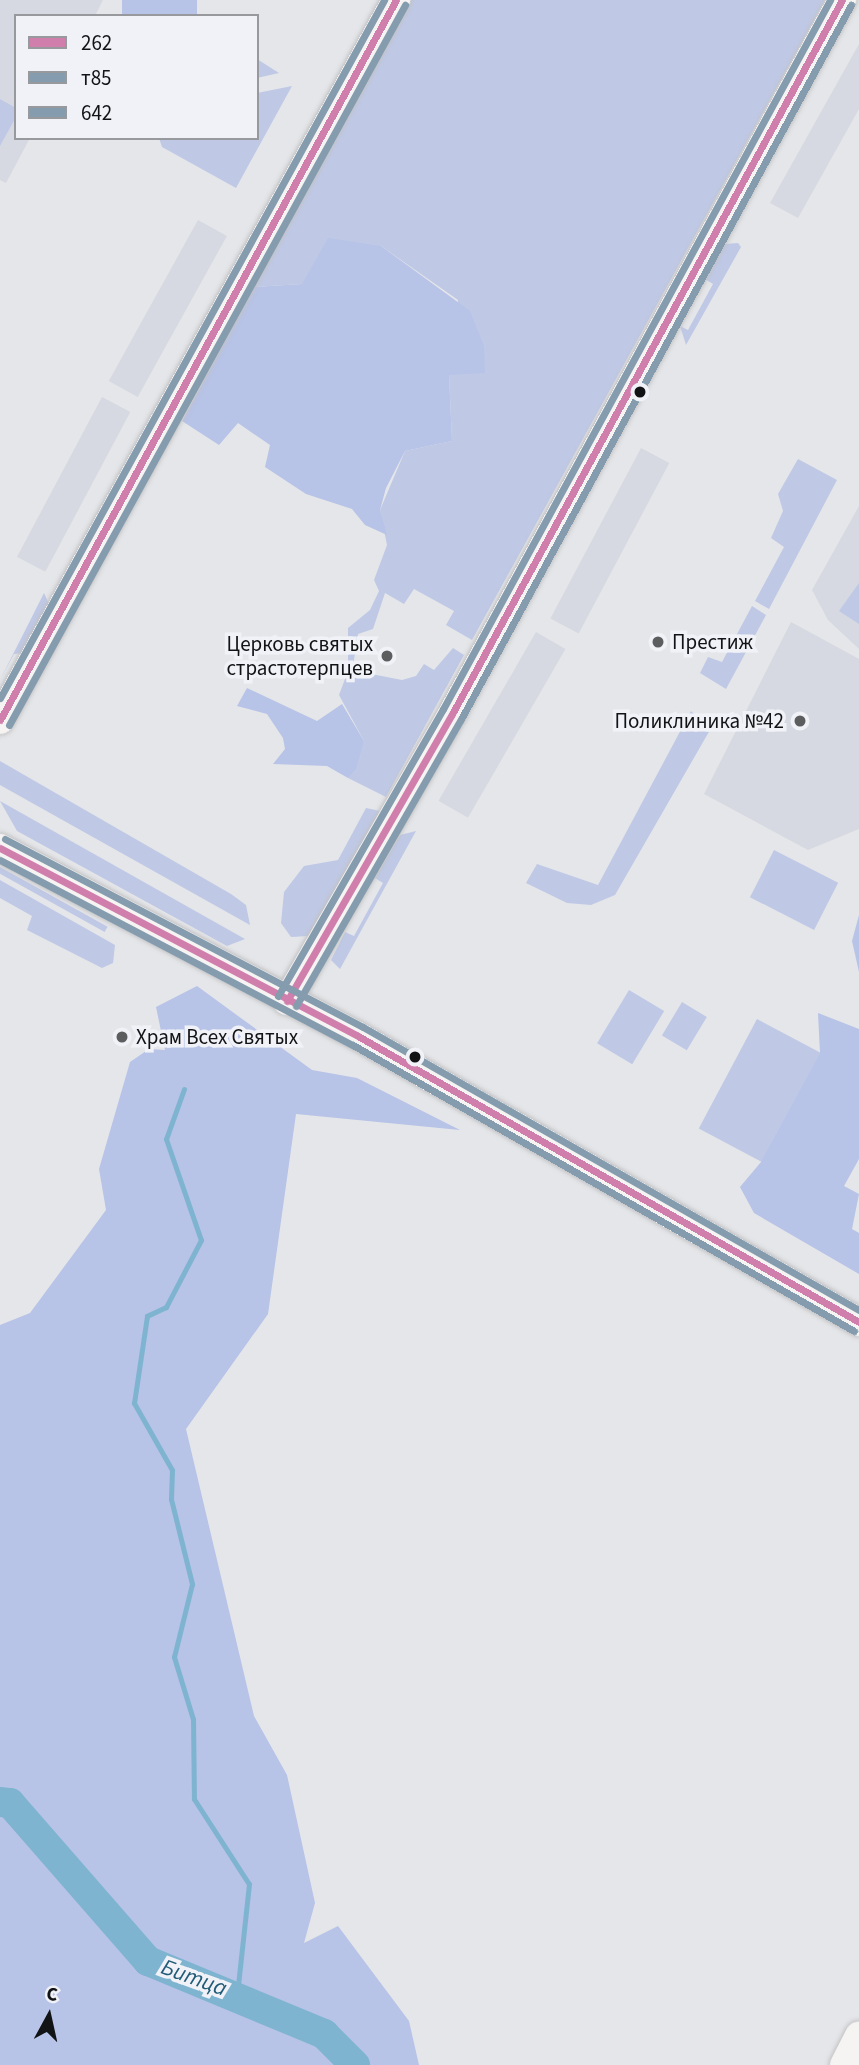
<!DOCTYPE html>
<meta charset="utf-8">
<style>
body{margin:0}
#map{position:relative;width:859px;height:2065px;overflow:hidden;background:#e5e6e9;font-family:"Source Sans 3",sans-serif}
div>[style]{position:absolute}
.built>*{inset:0;background:#d6d9e1;transform-origin:0 0}
.green>*{inset:0;background:#bfc9e6;transform-origin:0 0}
.forest>*{inset:0;background:#b7c3e7;transform-origin:0 0}
.stream>*{height:5px;margin:-2.5px;padding:0 2.5px;transform-origin:2.5px;border-radius:2.5px;background:#7fb4d0}
.river>*{height:30px;margin:-15px;padding:0 15px;transform-origin:15px;border-radius:15px;background:#7fb4d0}
.roads{filter:drop-shadow(0 0 2px #c2c2c4) drop-shadow(0 0 2px #c2c2c4)}
.major>*{height:28px;margin:-14px;padding:0 14px;transform-origin:14px;border-radius:14px;background:#f6f3f3}
.bus-1>*{height:7px;margin:-3.5px;padding:0 3.5px;transform-origin:3.5px;border-radius:3.5px;background:#d07fac}
.bus-2>*{height:7px;margin:-3.5px;padding:0 3.5px;transform-origin:3.5px;border-radius:3.5px;background:#849cad}
.bus-3>*{height:7px;margin:-3.5px;padding:0 3.5px;transform-origin:3.5px;border-radius:3.5px;background:#849cad}
.dots>*{width:19px;height:19px;translate:-50% -50%;box-sizing:border-box;border:4px solid #f0f2f8;border-radius:50%}
span{translate:-50% -50%;white-space:nowrap;text-align:center;line-height:1.15;-webkit-text-stroke:7px #f0f2f8;paint-order:stroke}
.poi-label{font-size:21px;color:#121315}
.left{translate:0 -50%;text-align:left}
.right{translate:-100% -50%;text-align:right}
.water-label{font-size:23px;color:#215b77;font-style:italic}
.legend{position:absolute;left:14px;top:14px;width:245px;height:126px;box-sizing:border-box;background:#f0f2f8;border:2px solid #97999d;margin:0;padding:9px 12px;list-style:none;font-size:21px;color:#121315}
.legend li{display:flex;align-items:center;gap:14px;height:35px}
.legend b{width:35px;border:2px solid #97999d}
.north{position:absolute;left:14px;top:1981px;width:70px;height:70px;-webkit-text-stroke:5px #f0f2f8;paint-order:stroke;rotate:8deg;font-size:19px;font-weight:700;line-height:28px;text-align:center;color:#121315}
.north::after{content:'';display:block;margin:auto;width:24px;height:32px;background:#121315;clip-path:polygon(50% 0,100% 100%,50% 72%,0 100%)}
</style>
<div id="map">
<div class="built">
<i style="clip-path:polygon(0 0,103px 0,95px 16px,16px 16px,16px 138px,30px 138px,6px 183px,0 180px)"></i>
<i style="clip-path:polygon(859px 44px,859px 109px,798px 218px,770px 203px)"></i>
<i style="left:198px;top:220px;width:33px;height:184px;rotate:29deg"></i>
<i style="left:102px;top:397px;width:32px;height:181px;rotate:28deg"></i>
<i style="left:641px;top:448px;width:32px;height:193px;rotate:28deg"></i>
<i style="clip-path:polygon(859px 506px,859px 649px,828px 620px,812px 590px)"></i>
<i style="clip-path:polygon(791px 622px,859px 659px,859px 829px,808px 850px,704px 794px)"></i>
<i style="left:536px;top:632px;width:34px;height:195px;rotate:30deg"></i>
</div>
<div class="green">
<i style="clip-path:polygon(411px 0,825px 0,472px 640px,446px 625px,454px 611px,414px 589px,404px 604px,385px 593px,373px 629px,358px 634px,353px 666px,361px 672px,402px 680px,416px 676px,424px 664px,434px 670px,453px 648px,464px 655px,386px 797px,348px 778px,364px 741px,339px 695px,348px 671px,348px 628px,370px 610px,379px 591px,374px 580px,387px 545px,380px 510px,405px 451px,452px 441px,449px 375px,458px 300px,381px 246px,302px 284px,254px 287px)"></i>
<i style="clip-path:polygon(257px 59px,279px 73px,257px 78px)"></i>
<i style="clip-path:polygon(292px 86px,236px 188px,162px 147px,159px 138px,257px 138px,257px 93px)"></i>
<i style="clip-path:polygon(0 99px,16px 108px,16px 117px,0 146px)"></i>
<i style="clip-path:polygon(738px 243px,741px 247px,686px 345px,680px 326px,688px 330px,713px 284px,705px 279px,725px 244px)"></i>
<i style="clip-path:polygon(798px 459px,837px 480px,769px 609px,755px 601px,784px 547px,771px 538px,783px 511px,778px 494px)"></i>
<i style="clip-path:polygon(859px 583px,859px 624px,839px 611px)"></i>
<i style="clip-path:polygon(44px 593px,49px 604px,23px 653px,14px 654px,0 680px)"></i>
<i style="clip-path:polygon(752px 606px,766px 615px,726px 689px,700px 673px,708px 657px,722px 662px)"></i>
<i style="clip-path:polygon(691px 711px,710px 730px,615px 895px,591px 905px,567px 903px,526px 883px,537px 864px,598px 885px)"></i>
<i style="clip-path:polygon(0 761px,231px 894px,246px 905px,250px 925px,0 785px)"></i>
<i style="clip-path:polygon(0 801px,245px 939px,227px 946px,17px 831px)"></i>
<i style="clip-path:polygon(366px 808px,380px 811px,309px 936px,291px 937px,281px 923px,284px 892px,304px 866px,338px 860px)"></i>
<i style="clip-path:polygon(416px 831px,340px 969px,331px 960px,345px 932px,354px 936px,383px 883px,375px 878px,400px 835px)"></i>
<i style="left:774px;top:850px;width:72px;height:53px;rotate:27deg"></i>
<i style="left:0;top:867px;width:123px;height:6px;rotate:29deg"></i>
<i style="clip-path:polygon(0 880px,115px 945px,113px 963px,102px 968px,27px 930px,32px 916px,0 898px)"></i>
<i style="left:629px;top:990px;width:41px;height:62px;rotate:31deg"></i>
<i style="left:682px;top:1002px;width:29px;height:39px;rotate:31deg"></i>
<i style="left:757px;top:1019px;width:72px;height:124px;rotate:28deg"></i>
</div>
<div class="forest">
<i style="left:122px;top:0;width:75px;height:17px"></i>
<i style="clip-path:polygon(328px 238px,381px 246px,470px 311px,484px 346px,485px 373px,449px 375px,452px 441px,405px 451px,386px 488px,380px 510px,387px 535px,365px 525px,352px 509px,306px 494px,265px 467px,270px 445px,238px 423px,219px 445px,182px 421px,254px 287px,302px 284px)"></i>
<i style="clip-path:polygon(247px 688px,317px 721px,342px 704px,364px 741px,356px 769px,348px 778px,327px 766px,273px 764px,285px 749px,283px 738px,267px 714px,237px 706px)"></i>
<i style="clip-path:polygon(859px 915px,859px 972px,852px 941px)"></i>
<i style="clip-path:polygon(197px 986px,312px 1070px,357px 1078px,460px 1130px,296px 1114px,268px 1314px,186px 1429px,254px 1716px,287px 1775px,315px 1903px,304px 1943px,338px 1926px,409px 2021px,419px 2065px,0 2065px,0 1325px,30px 1313px,106px 1210px,99px 1169px,130px 1062px,149px 1049px,165px 1050px,156px 1007px)"></i>
<i style="clip-path:polygon(818px 1013px,859px 1029px,859px 1159px,844px 1186px,859px 1194px,852px 1229px,859px 1233px,859px 1274px,754px 1213px,740px 1187px,761px 1162px,820px 1053px)"></i>
</div>
<div class="stream">
<i style="left:184px;top:1089px;width:53px;rotate:109.8deg"></i>
<i style="left:166px;top:1139px;width:107px;rotate:70.9deg"></i>
<i style="left:201px;top:1240px;width:76px;rotate:117.6deg"></i>
<i style="left:166px;top:1307px;width:21px;rotate:155deg"></i>
<i style="left:147px;top:1316px;width:88px;rotate:98.5deg"></i>
<i style="left:134px;top:1403px;width:77px;rotate:60.4deg"></i>
<i style="left:172px;top:1470px;width:29px;rotate:92deg"></i>
<i style="left:171px;top:1499px;width:88px;rotate:76.1deg"></i>
<i style="left:192px;top:1584px;width:75px;rotate:103.9deg"></i>
<i style="left:174px;top:1657px;width:65px;rotate:73deg"></i>
<i style="left:193px;top:1719px;width:80px;rotate:89.3deg"></i>
<i style="left:194px;top:1799px;width:101px;rotate:57.1deg"></i>
<i style="left:249px;top:1884px;width:111px;rotate:96.2deg"></i>
</div>
<div class="river">
<i style="left:0;top:1802px;width:10px;rotate:6deg"></i>
<i style="left:10px;top:1803px;width:210px;rotate:48.9deg"></i>
<i style="left:148px;top:1961px;width:191px;rotate:22.5deg"></i>
<i style="left:324px;top:2034px;width:44px;rotate:45deg"></i>
</div>
<div class="roads">
<div class="major">
<i style="left:0;top:720px;width:822px;rotate:-61.19deg"></i>
<i style="left:0;top:848px;width:404px;rotate:27.7deg"></i>
<i style="left:358px;top:1036px;width:577px;rotate:29.72deg"></i>
<i style="left:287px;top:1001px;width:331px;rotate:-60.1deg"></i>
<i style="left:452px;top:714px;width:814px;rotate:-61.36deg"></i>
<i style="left:844px;top:2065px;width:33px;rotate:-63deg"></i>
</div>
</div>
<div class="bus-1">
<i style="left:0;top:720px;width:822px;rotate:-61.19deg"></i>
<i style="left:0;top:848px;width:404px;rotate:27.7deg"></i>
<i style="left:358px;top:1036px;width:577px;rotate:29.72deg"></i>
<i style="left:287px;top:1001px;width:331px;rotate:-60.1deg"></i>
<i style="left:452px;top:714px;width:814px;rotate:-61.36deg"></i>
</div>
<div class="bus-2">
<i style="left:9px;top:725px;width:822px;rotate:-61.19deg"></i>
<i style="left:0;top:860px;width:399px;rotate:27.7deg"></i>
<i style="left:353px;top:1045px;width:577px;rotate:29.72deg"></i>
<i style="left:296px;top:1006px;width:331px;rotate:-60.1deg"></i>
<i style="left:461px;top:719px;width:814px;rotate:-61.36deg"></i>
</div>
<div class="bus-3">
<i style="left:0;top:698px;width:797px;rotate:-61.18deg"></i>
<i style="left:5px;top:839px;width:404px;rotate:27.7deg"></i>
<i style="left:363px;top:1027px;width:571px;rotate:29.71deg"></i>
<i style="left:278px;top:996px;width:331px;rotate:-60.1deg"></i>
<i style="left:443px;top:709px;width:808px;rotate:-61.37deg"></i>
</div>
<div class="dots">
<i style="left:640px;top:392px;background:#121315"></i>
<i style="left:658px;top:642px;background:#5c5d5f"></i>
<i style="left:387px;top:656px;background:#5c5d5f"></i>
<i style="left:800px;top:721px;background:#5c5d5f"></i>
<i style="left:122px;top:1037px;background:#5c5d5f"></i>
<i style="left:415px;top:1057px;background:#121315"></i>
</div>
<div class="poi-label">
<span class="left" style="left:672px;top:642px">Престиж</span>
<span class="right" style="left:373px;top:656px">Церковь святых<br>страстотерпцев</span>
<span class="right" style="left:784px;top:721px">Поликлиника №42</span>
<span class="left" style="left:136px;top:1037px">Храм Всех Святых</span>
</div>
<div class="water-label">
<span style="left:194px;top:1978px;rotate:20deg">Битца</span>
</div>
<ul class="legend">
<li><b style="height:9px;background:#d07fac"></b>262</li>
<li><b style="height:9px;background:#849cad"></b>т85</li>
<li><b style="height:9px;background:#849cad"></b>642</li>
</ul>
<div class="north">С</div>
</div>
